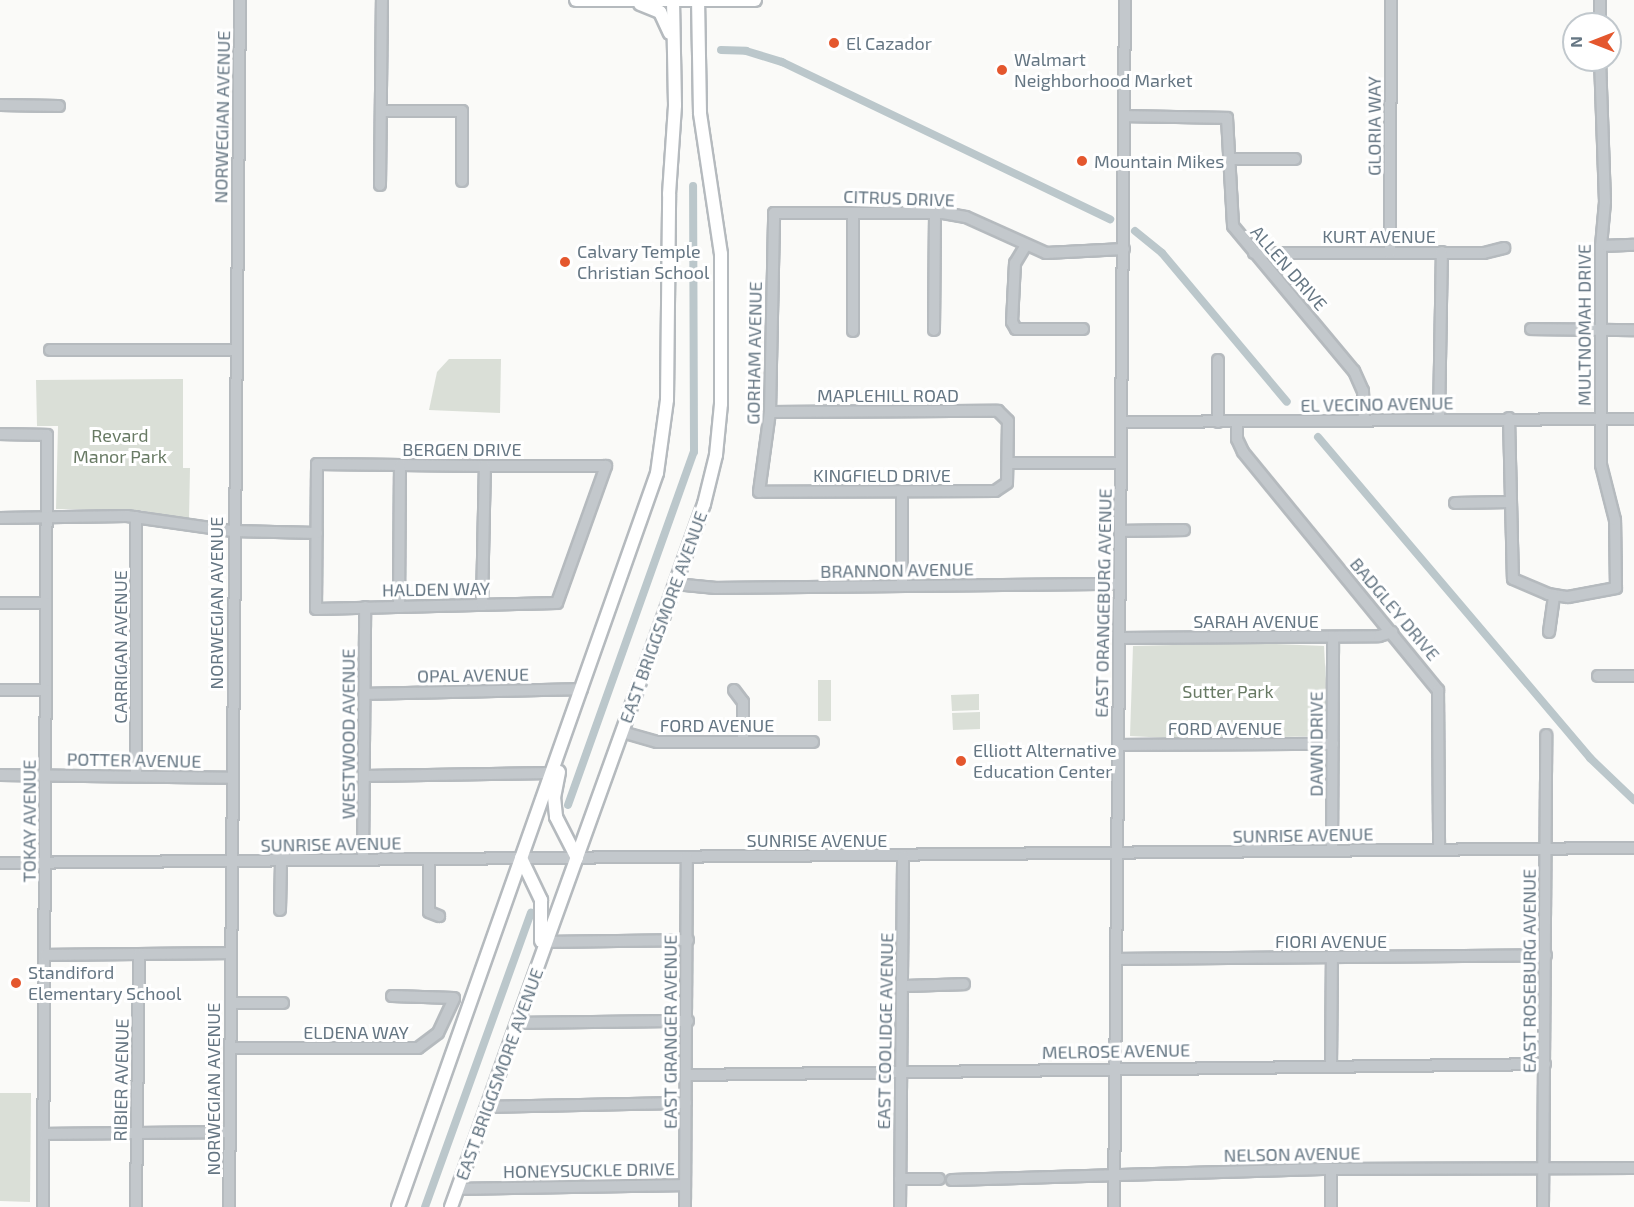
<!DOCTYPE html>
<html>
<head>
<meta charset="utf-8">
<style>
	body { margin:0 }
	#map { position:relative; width:1634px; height:1207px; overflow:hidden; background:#fafaf8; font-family:"Exo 2",sans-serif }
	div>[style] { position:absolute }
	.green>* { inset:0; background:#dadfd7 }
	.canal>* { height:8px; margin:-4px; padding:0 4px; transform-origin:4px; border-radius:4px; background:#bbc7cb }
	.roads { filter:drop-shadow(2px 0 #b5babe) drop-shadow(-2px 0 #b5babe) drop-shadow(0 2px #b5babe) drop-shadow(0 -2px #b5babe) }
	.minor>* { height:10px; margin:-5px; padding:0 5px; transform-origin:5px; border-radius:5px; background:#c3c8cc }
	.major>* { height:12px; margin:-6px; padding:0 6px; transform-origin:6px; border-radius:6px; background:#fff }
	.dots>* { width:16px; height:16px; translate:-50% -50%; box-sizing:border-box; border:3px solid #fff; border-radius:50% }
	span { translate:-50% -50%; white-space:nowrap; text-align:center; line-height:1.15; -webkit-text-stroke:6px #fff; paint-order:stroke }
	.poi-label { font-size:18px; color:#657683 }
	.left { translate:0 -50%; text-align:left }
	.street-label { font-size:18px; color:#657683 }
	.park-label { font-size:18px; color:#687a64 }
	.north { position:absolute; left:1562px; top:12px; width:60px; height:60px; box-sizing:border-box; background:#fff; border:2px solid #c1c8cd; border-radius:50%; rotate:270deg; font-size:16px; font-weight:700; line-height:24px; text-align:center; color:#657683 }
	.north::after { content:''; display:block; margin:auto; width:21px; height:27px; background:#e4572e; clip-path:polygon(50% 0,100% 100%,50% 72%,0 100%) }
</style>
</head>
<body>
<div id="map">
	<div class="green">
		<i style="clip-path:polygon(449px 359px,501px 359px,500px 413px,429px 410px,437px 372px)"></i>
		<i style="clip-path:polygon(183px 379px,183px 468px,190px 468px,189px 519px,138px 510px,56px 509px,58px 426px,37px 426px,36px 380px)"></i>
		<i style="clip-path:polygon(1252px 643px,1324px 646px,1327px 703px,1323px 736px,1187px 739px,1130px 736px,1133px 646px)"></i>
		<i style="clip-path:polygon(818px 680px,831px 680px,831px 721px,818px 721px)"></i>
		<i style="clip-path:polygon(979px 694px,979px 710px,952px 711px,951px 695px)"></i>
		<i style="clip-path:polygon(980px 712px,980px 729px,953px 730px,952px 713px)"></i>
		<i style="clip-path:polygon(0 1093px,31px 1093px,30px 1202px,0 1201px)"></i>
	</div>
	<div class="canal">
		<i style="left:721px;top:50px;width:25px;rotate:2deg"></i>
		<i style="left:746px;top:51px;width:38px;rotate:17deg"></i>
		<i style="left:782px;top:62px;width:364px;rotate:25.6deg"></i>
		<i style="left:1135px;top:231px;width:35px;rotate:39deg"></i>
		<i style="left:1162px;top:253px;width:194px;rotate:50deg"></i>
		<i style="left:1318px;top:437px;width:421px;rotate:49.7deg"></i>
		<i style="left:1590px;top:758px;width:61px;rotate:43.7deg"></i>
		<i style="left:568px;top:805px;width:375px;rotate:-70.4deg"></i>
		<i style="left:694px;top:452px;width:266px;rotate:-90.2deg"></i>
		<i style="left:425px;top:1207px;width:313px;rotate:-70.2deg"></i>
	</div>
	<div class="roads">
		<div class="minor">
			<i style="left:1600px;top:24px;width:24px;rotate:-90deg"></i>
			<i style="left:0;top:105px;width:59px;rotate:1deg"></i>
			<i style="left:381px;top:111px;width:81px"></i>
			<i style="left:462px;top:111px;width:70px;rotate:90deg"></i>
			<i style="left:1125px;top:116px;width:102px;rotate:1.1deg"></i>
			<i style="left:1227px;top:118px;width:108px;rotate:86.8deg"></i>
			<i style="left:1233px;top:226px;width:189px;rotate:50.2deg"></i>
			<i style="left:1354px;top:371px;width:22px;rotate:66deg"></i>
			<i style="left:1363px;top:391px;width:30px;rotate:88deg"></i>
			<i style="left:1230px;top:159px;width:65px"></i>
			<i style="left:380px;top:185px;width:185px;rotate:-89.4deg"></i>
			<i style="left:1026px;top:245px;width:21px;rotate:121deg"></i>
			<i style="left:1015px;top:263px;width:59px;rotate:92.9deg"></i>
			<i style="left:1012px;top:322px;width:8px;rotate:60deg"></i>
			<i style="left:1016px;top:329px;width:67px"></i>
			<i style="left:1601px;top:246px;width:33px;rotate:-2deg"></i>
			<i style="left:1254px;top:253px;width:230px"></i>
			<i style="left:1484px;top:253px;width:21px;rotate:-14deg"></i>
			<i style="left:1390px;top:253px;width:253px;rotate:-89.8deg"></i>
			<i style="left:1531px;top:329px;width:103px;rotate:0.6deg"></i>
			<i style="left:934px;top:330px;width:117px;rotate:-89.5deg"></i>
			<i style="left:853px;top:331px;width:118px;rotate:-90deg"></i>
			<i style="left:50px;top:350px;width:185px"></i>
			<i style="left:770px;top:412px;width:228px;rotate:-0.3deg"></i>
			<i style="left:998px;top:411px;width:14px;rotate:45deg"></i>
			<i style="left:1008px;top:421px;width:62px;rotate:90.9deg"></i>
			<i style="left:1007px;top:483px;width:14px;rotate:146deg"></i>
			<i style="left:995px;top:491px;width:236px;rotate:179.8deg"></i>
			<i style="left:759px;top:492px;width:81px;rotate:-82.2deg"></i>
			<i style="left:770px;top:412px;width:199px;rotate:-88.8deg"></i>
			<i style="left:774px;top:213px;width:169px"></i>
			<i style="left:943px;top:213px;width:23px;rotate:10deg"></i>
			<i style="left:966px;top:217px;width:88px;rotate:24.2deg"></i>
			<i style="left:1046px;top:253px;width:78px;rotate:-2.9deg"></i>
			<i style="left:1509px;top:418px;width:161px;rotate:88.6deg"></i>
			<i style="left:1513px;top:579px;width:38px;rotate:23deg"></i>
			<i style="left:1548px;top:594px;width:20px;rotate:9deg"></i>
			<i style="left:1568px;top:597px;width:49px;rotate:-10.6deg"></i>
			<i style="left:1616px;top:588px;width:68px;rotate:-90.8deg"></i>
			<i style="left:1615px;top:520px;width:57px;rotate:-104.3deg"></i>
			<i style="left:1601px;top:465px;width:219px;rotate:-90deg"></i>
			<i style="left:1601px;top:246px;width:44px;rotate:-84.8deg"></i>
			<i style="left:1605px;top:202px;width:142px;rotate:-92deg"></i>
			<i style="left:1439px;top:419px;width:167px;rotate:-89deg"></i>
			<i style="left:1121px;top:422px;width:513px;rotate:-0.34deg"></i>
			<i style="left:1218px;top:422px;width:62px;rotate:-90deg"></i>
			<i style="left:1237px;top:422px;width:17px;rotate:90deg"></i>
			<i style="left:1237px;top:439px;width:14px;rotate:65deg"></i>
			<i style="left:1243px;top:452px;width:308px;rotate:50.7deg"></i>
			<i style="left:1438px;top:690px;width:160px;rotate:89.6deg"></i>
			<i style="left:0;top:434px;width:47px;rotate:1.2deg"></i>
			<i style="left:47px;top:435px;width:772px;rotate:90.3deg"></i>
			<i style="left:1009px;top:463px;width:111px"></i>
			<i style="left:317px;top:464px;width:168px;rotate:0.7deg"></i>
			<i style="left:485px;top:466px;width:121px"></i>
			<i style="left:606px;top:466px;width:145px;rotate:109.7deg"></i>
			<i style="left:557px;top:603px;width:241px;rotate:178.6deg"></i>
			<i style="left:316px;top:609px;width:145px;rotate:-89.6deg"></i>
			<i style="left:902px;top:492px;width:94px;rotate:90deg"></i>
			<i style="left:1455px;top:503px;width:55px;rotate:-1deg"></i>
			<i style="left:0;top:518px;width:127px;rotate:-0.9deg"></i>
			<i style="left:127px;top:516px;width:107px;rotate:8.1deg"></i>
			<i style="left:233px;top:531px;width:84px;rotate:1.4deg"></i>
			<i style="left:1120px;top:531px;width:64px;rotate:-0.9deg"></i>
			<i style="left:675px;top:584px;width:41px;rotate:5.6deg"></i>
			<i style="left:716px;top:588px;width:403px;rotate:-0.6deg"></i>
			<i style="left:0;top:603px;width:46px"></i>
			<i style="left:482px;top:605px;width:139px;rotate:-88.8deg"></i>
			<i style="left:399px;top:607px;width:142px;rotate:-89.6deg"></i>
			<i style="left:1549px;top:632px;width:37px;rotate:-82deg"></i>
			<i style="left:1119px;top:638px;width:260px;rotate:-0.4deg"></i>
			<i style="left:1379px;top:636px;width:14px;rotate:-17deg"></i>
			<i style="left:1598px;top:676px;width:36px"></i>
			<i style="left:0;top:690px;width:46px"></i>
			<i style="left:734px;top:690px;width:15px;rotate:53deg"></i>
			<i style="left:743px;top:702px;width:39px;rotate:90deg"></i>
			<i style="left:365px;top:694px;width:217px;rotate:-1.3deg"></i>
			<i style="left:622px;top:732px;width:36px;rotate:16deg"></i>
			<i style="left:657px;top:742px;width:156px"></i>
			<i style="left:1118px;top:745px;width:215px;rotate:-0.3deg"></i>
			<i style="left:0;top:775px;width:231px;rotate:0.7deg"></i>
			<i style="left:136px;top:776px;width:259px;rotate:-90deg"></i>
			<i style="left:364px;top:776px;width:188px;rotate:-0.9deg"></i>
			<i style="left:1332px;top:851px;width:214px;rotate:-89.7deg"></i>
			<i style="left:363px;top:860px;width:253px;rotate:-89.5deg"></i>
			<i style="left:429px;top:860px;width:52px;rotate:90deg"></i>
			<i style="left:429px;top:912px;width:11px;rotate:22deg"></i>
			<i style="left:0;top:863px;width:1634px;rotate:-0.53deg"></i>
			<i style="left:280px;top:910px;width:48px;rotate:-88.8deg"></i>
			<i style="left:547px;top:942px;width:141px;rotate:-0.8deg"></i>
			<i style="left:45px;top:955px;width:186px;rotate:-0.6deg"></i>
			<i style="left:1116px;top:959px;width:430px;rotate:-0.5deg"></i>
			<i style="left:902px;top:986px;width:62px;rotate:-1.8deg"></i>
			<i style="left:231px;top:1003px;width:52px"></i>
			<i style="left:517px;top:1023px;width:171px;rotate:-0.7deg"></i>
			<i style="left:230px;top:1048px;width:188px"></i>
			<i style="left:418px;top:1048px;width:25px;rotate:-37deg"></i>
			<i style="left:438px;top:1033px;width:38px;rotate:-65deg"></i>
			<i style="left:454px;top:998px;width:62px;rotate:-178.2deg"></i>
			<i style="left:1331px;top:1066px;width:109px;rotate:-89.5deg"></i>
			<i style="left:687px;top:1075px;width:858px;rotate:-0.73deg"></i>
			<i style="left:487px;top:1107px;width:199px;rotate:-1.2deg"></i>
			<i style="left:44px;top:1134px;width:186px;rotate:-0.6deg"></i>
			<i style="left:900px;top:1179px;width:39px"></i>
			<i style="left:952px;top:1180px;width:379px;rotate:-1.7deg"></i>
			<i style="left:1331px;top:1169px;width:303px;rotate:-0.2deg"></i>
			<i style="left:458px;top:1189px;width:227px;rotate:-1deg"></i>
			<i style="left:136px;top:1207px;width:253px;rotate:-89.3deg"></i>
			<i style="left:229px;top:1207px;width:1207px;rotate:-89.48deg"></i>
			<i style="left:685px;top:1207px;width:350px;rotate:-89.7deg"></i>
			<i style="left:900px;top:1207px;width:351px;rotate:-89.5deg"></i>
			<i style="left:1114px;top:1207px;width:1207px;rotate:-89.48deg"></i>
			<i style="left:1331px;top:1207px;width:38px;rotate:-90deg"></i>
			<i style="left:1543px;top:1207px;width:472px;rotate:-89.6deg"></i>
		</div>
		<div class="major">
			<i style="left:576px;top:0;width:179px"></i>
			<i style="left:640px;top:4px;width:22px;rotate:22deg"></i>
			<i style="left:660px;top:12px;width:23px;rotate:65deg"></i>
			<i style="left:559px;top:772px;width:25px;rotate:101deg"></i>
			<i style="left:554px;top:797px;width:20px;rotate:84deg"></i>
			<i style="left:556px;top:817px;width:46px;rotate:62.9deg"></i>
			<i style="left:521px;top:858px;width:47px;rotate:64.5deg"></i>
			<i style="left:541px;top:900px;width:41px;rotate:90deg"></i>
			<i style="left:398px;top:1207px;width:778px;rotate:-70.56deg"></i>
			<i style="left:657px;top:473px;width:74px;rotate:-82.2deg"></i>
			<i style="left:667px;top:400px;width:206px;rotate:-89.4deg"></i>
			<i style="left:669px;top:194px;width:89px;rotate:-86.1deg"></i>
			<i style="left:675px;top:105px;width:105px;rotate:-91.1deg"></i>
			<i style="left:451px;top:1207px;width:747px;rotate:-70.21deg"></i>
			<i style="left:704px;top:504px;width:50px;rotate:-76.2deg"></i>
			<i style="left:716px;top:455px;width:51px;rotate:-84.4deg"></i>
			<i style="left:721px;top:404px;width:150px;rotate:-90deg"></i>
			<i style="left:721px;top:254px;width:143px;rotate:-98.5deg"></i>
			<i style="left:700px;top:113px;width:113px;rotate:-91deg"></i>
		</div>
	</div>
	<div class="dots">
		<i style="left:834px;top:43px;background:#e4572e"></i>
		<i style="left:1002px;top:70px;background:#e4572e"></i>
		<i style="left:1082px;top:161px;background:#e4572e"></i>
		<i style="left:565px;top:262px;background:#e4572e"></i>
		<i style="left:961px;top:761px;background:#e4572e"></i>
		<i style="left:16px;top:983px;background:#e4572e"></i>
	</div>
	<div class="poi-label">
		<span class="left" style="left:846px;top:43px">El Cazador</span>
		<span class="left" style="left:1014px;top:70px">Walmart<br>Neighborhood Market</span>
		<span class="left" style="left:1094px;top:161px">Mountain Mikes</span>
		<span class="left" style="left:577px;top:262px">Calvary Temple<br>Christian School</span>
		<span class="left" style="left:973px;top:761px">Elliott Alternative<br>Education Center</span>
		<span class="left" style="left:28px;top:983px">Standiford<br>Elementary School</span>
	</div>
	<div class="street-label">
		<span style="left:222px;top:117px;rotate:-89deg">NORWEGIAN AVENUE</span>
		<span style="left:1374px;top:126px;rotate:-90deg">GLORIA WAY</span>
		<span style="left:899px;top:198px;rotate:2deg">CITRUS DRIVE</span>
		<span style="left:1379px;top:236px">KURT AVENUE</span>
		<span style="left:1289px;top:268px;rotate:49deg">ALLEN DRIVE</span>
		<span style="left:1584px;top:325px;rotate:-90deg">MULTNOMAH DRIVE</span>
		<span style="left:754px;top:353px;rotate:-89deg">GORHAM AVENUE</span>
		<span style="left:888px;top:395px">MAPLEHILL ROAD</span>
		<span style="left:1377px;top:404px;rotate:-1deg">EL VECINO AVENUE</span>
		<span style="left:462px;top:449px">BERGEN DRIVE</span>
		<span style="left:882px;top:475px">KINGFIELD DRIVE</span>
		<span style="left:897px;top:570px;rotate:-1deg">BRANNON AVENUE</span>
		<span style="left:436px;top:589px;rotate:-1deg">HALDEN WAY</span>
		<span style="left:216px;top:603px;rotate:-90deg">NORWEGIAN AVENUE</span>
		<span style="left:1103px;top:603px;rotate:-89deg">EAST ORANGEBURG AVENUE</span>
		<span style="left:1395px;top:609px;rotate:50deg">BADGLEY DRIVE</span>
		<span style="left:663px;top:617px;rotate:-70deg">EAST BRIGGSMORE AVENUE</span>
		<span style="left:1256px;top:621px">SARAH AVENUE</span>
		<span style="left:120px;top:647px;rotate:-90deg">CARRIGAN AVENUE</span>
		<span style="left:473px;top:675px;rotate:-1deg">OPAL AVENUE</span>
		<span style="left:717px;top:725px">FORD AVENUE</span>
		<span style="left:1225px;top:728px">FORD AVENUE</span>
		<span style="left:348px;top:734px;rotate:-90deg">WESTWOOD AVENUE</span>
		<span style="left:1316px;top:744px;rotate:-90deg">DAWN DRIVE</span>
		<span style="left:134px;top:760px;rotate:1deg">POTTER AVENUE</span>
		<span style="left:29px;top:821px;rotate:-90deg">TOKAY AVENUE</span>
		<span style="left:1303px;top:835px;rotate:-1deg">SUNRISE AVENUE</span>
		<span style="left:817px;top:840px">SUNRISE AVENUE</span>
		<span style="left:331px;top:844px;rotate:-1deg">SUNRISE AVENUE</span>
		<span style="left:1331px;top:941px">FIORI AVENUE</span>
		<span style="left:1529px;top:971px;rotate:-90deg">EAST ROSEBURG AVENUE</span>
		<span style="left:885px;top:1031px;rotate:-89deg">EAST COOLIDGE AVENUE</span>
		<span style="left:356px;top:1032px">ELDENA WAY</span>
		<span style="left:670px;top:1032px;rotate:-90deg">EAST GRANGER AVENUE</span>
		<span style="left:1116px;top:1051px;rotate:-1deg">MELROSE AVENUE</span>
		<span style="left:499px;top:1074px;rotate:-70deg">EAST BRIGGSMORE AVENUE</span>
		<span style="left:121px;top:1080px;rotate:-89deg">RIBIER AVENUE</span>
		<span style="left:213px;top:1089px;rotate:-90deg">NORWEGIAN AVENUE</span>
		<span style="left:1292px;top:1154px;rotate:-1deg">NELSON AVENUE</span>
		<span style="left:589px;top:1170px;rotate:-1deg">HONEYSUCKLE DRIVE</span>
	</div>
	<div class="park-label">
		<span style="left:120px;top:446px">Revard<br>Manor Park</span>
		<span style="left:1228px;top:691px">Sutter Park</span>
	</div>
	<div class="north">N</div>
</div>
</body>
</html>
